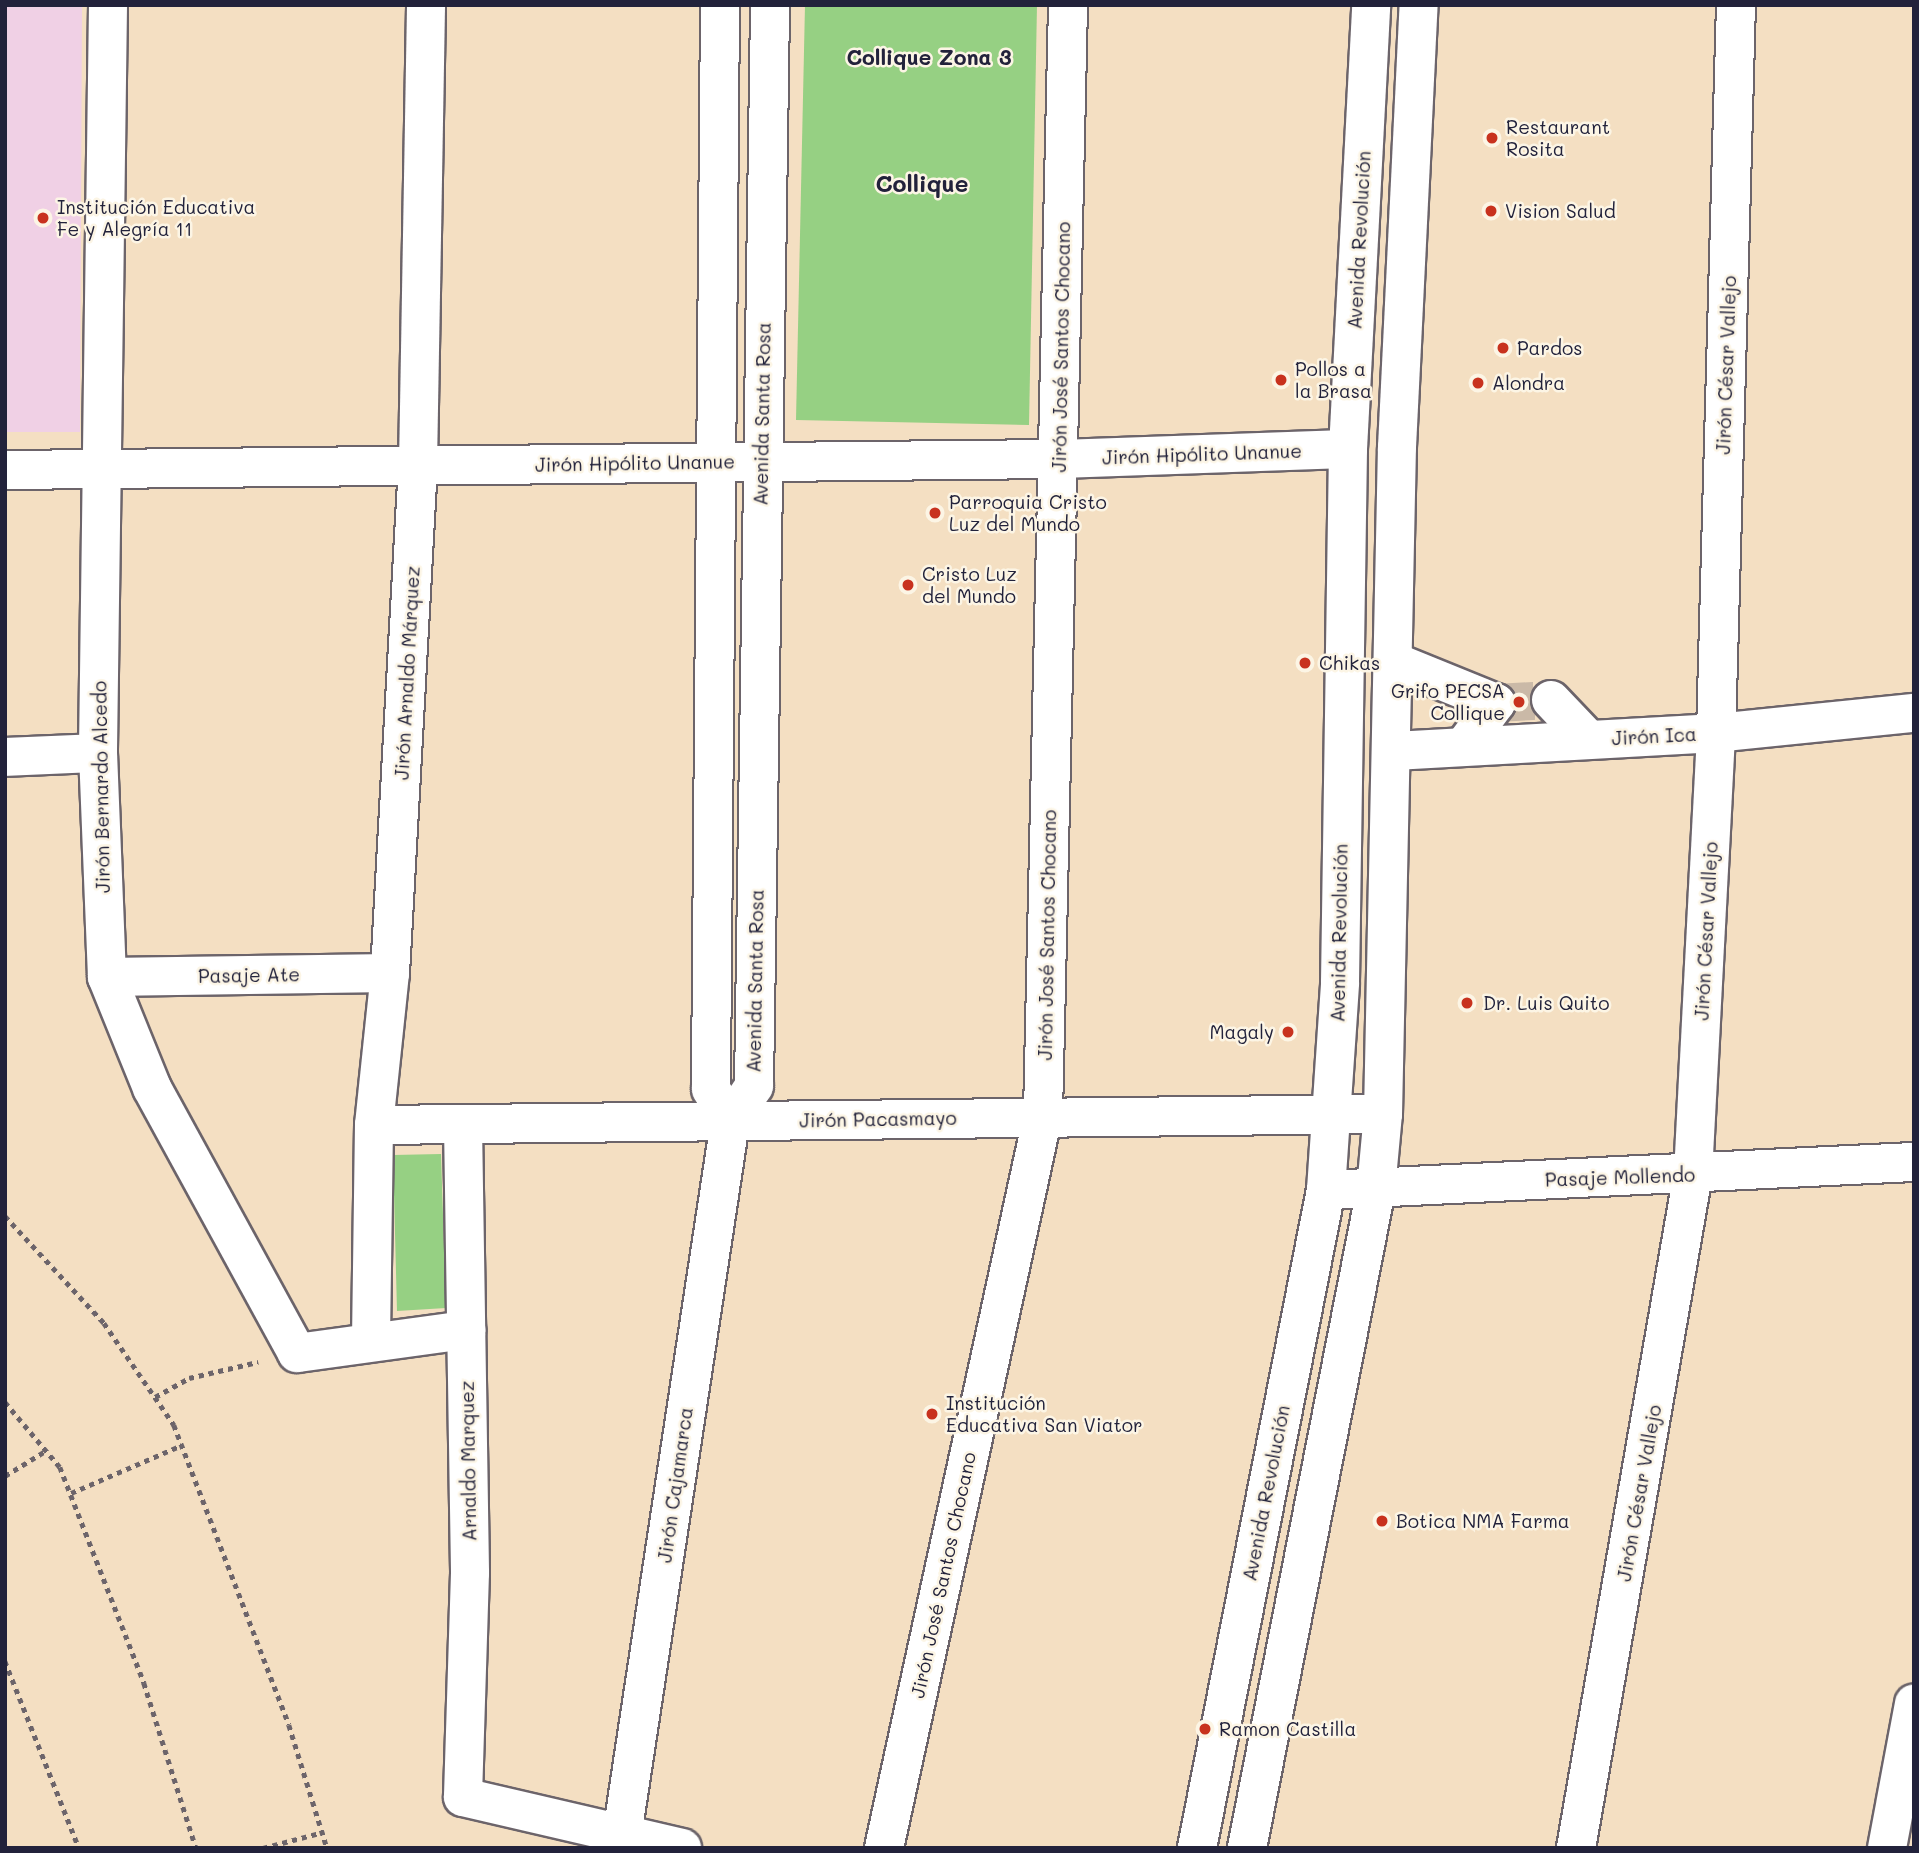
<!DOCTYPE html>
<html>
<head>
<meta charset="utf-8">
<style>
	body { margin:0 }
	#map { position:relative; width:1919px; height:1853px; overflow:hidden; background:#f4dfc2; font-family:Mali,sans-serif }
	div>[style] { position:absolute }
	.built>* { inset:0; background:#f0d0e5 }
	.green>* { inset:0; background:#96d083 }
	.minor-tunnel>* { height:38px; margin-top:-19px; transform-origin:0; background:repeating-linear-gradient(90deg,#cab9a7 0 38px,transparent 0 57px) }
	.path>* { height:4.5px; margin-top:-2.25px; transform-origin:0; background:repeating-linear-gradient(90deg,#6c646a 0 5px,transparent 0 10px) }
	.roads { filter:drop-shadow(2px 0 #6c646a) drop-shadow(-2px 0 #6c646a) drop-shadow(0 2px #6c646a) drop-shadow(0 -2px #6c646a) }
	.minor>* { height:38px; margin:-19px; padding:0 19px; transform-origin:19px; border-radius:19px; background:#fff }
	.major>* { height:38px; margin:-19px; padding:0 19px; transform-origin:19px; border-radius:19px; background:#fff }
	.dots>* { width:19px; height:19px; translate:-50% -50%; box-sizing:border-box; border:4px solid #fcf5e5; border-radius:50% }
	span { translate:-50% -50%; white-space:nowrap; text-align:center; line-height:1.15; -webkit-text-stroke:5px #fcf5e5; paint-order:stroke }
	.poi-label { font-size:19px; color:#22223b }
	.left { translate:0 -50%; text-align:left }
	.right { translate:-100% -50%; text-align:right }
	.street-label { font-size:19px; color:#22223b }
	.neighbourhood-label { font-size:21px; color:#22223b; font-weight:700 }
	.quarter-label { font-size:23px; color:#22223b; font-weight:700 }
	.frame { position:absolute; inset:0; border:7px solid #22223b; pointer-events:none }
</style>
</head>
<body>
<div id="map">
	<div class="built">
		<i style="clip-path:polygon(5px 5px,82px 5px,80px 432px,5px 432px)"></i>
	</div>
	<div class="green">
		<i style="clip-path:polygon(805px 5px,1037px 5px,1029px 425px,796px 420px)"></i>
		<i style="clip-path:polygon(441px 1154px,446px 1308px,397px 1311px,393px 1155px)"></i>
	</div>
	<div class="minor-tunnel">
		<i style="left:1496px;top:703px;width:55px;rotate:-3.1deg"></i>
	</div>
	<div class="path">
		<i style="left:5px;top:1216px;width:146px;rotate:47.2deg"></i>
		<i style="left:104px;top:1323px;width:124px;rotate:55.5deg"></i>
		<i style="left:174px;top:1425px;width:321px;rotate:69deg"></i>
		<i style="left:289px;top:1725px;width:129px;rotate:72.8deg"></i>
		<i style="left:155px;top:1397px;width:39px;rotate:-29deg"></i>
		<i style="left:189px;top:1378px;width:71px;rotate:-13.1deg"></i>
		<i style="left:5px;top:1402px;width:85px;rotate:49.8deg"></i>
		<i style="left:60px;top:1467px;width:232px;rotate:68.7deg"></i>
		<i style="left:144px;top:1683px;width:173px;rotate:72.5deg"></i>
		<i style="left:5px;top:1476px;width:49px;rotate:-31.8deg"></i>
		<i style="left:71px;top:1493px;width:121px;rotate:-23.4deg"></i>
		<i style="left:5px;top:1661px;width:201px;rotate:68.4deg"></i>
		<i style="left:263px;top:1848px;width:62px;rotate:-14.9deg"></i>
	</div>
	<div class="roads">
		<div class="minor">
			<i style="left:108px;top:5px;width:748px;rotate:90.77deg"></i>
			<i style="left:98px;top:753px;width:224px;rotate:87.7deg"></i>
			<i style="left:107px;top:977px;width:120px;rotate:67.9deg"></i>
			<i style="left:152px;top:1088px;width:302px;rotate:61.3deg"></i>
			<i style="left:297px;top:1353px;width:171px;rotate:-7.8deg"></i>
			<i style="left:720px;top:5px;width:1084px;rotate:90.48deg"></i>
			<i style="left:711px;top:1089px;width:38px;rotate:60deg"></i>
			<i style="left:5px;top:470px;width:1053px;rotate:-0.6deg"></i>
			<i style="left:1058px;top:459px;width:290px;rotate:-2deg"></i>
			<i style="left:1395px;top:662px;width:109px;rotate:22.1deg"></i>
			<i style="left:1496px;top:703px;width:54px;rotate:126.7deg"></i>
			<i style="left:1551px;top:700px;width:54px;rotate:46.5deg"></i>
			<i style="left:1394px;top:751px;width:323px;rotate:-3.2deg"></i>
			<i style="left:1716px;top:733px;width:199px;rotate:-5.8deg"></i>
			<i style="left:5px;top:757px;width:93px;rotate:-2.5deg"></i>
			<i style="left:107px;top:977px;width:283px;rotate:-0.8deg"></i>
			<i style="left:374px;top:1125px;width:1009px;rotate:-0.62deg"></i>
			<i style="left:463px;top:1125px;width:448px;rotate:89.1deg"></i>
			<i style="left:470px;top:1573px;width:224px;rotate:91.8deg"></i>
			<i style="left:463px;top:1797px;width:225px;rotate:13.1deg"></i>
			<i style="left:1326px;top:1190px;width:589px;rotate:-2.73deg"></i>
			<i style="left:371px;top:1340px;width:215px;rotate:-89.2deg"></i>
			<i style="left:374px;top:1125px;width:153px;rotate:-84deg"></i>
			<i style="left:390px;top:973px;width:509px;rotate:-86.85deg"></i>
			<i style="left:418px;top:465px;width:460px;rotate:-89deg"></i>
			<i style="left:620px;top:1848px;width:734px;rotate:-81.38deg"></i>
			<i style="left:730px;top:1122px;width:43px;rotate:-56.3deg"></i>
			<i style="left:754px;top:1086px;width:1081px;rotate:-89.15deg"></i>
			<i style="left:884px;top:1848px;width:750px;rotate:-77.76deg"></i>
			<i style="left:1043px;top:1115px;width:1110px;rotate:-88.71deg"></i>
			<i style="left:1576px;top:1848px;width:684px;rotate:-80.15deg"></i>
			<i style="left:1693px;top:1174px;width:442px;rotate:-87deg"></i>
			<i style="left:1716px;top:733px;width:728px;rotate:-88.43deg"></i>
			<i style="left:1887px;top:1848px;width:147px;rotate:-79.4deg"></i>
		</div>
		<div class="major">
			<i style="left:1197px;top:1848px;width:671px;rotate:-78.91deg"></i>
			<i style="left:1326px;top:1190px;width:208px;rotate:-86.1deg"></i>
			<i style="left:1340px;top:982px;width:533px;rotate:-89.14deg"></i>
			<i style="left:1348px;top:449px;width:445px;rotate:-87deg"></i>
			<i style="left:1247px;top:1848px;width:672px;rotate:-78.92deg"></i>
			<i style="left:1376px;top:1189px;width:75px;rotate:-84.7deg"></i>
			<i style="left:1383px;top:1114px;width:667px;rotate:-88.8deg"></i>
			<i style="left:1397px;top:447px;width:443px;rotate:-87.2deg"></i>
		</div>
	</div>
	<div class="dots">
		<i style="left:1492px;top:138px;background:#c8321e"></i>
		<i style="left:1491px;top:211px;background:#c8321e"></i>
		<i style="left:43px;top:218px;background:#c8321e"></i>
		<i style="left:1503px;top:348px;background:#c8321e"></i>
		<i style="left:1281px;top:380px;background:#c8321e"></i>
		<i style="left:1478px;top:383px;background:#c8321e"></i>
		<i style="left:935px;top:513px;background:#c8321e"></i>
		<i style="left:908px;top:585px;background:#c8321e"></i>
		<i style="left:1305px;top:663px;background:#c8321e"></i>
		<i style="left:1519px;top:702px;background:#c8321e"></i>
		<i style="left:1467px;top:1003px;background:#c8321e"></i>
		<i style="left:1288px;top:1032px;background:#c8321e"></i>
		<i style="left:932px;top:1414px;background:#c8321e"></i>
		<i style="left:1382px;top:1521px;background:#c8321e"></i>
		<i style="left:1205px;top:1729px;background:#c8321e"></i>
	</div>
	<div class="poi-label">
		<span class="left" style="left:1506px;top:138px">Restaurant<br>Rosita</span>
		<span class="left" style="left:57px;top:218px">Institución Educativa<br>Fe y Alegría 11</span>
		<span class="left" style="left:1505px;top:211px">Vision Salud</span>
		<span class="left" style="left:1517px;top:348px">Pardos</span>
		<span class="left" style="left:1295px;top:380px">Pollos a<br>la Brasa</span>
		<span class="left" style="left:1492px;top:383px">Alondra</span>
		<span class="left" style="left:949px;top:513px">Parroquia Cristo<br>Luz del Mundo</span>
		<span class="left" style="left:922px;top:585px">Cristo Luz<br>del Mundo</span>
		<span class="left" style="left:1319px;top:663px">Chikas</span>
		<span class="right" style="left:1505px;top:702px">Grifo PECSA<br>Collique</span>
		<span class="left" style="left:1483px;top:1003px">Dr. Luis Quito</span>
		<span class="right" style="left:1274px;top:1032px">Magaly</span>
		<span class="left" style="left:946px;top:1414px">Institución<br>Educativa San Viator</span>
		<span class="left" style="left:1396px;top:1521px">Botica NMA Farma</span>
		<span class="left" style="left:1219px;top:1729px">Ramon Castilla</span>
	</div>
	<div class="street-label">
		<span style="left:1359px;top:240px;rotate:-87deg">Avenida Revolución</span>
		<span style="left:1061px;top:347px;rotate:-89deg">Jirón José Santos Chocano</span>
		<span style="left:1726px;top:365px;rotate:-88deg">Jirón César Vallejo</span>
		<span style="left:762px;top:414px;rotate:-89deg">Avenida Santa Rosa</span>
		<span style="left:1202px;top:454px;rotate:-2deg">Jirón Hipólito Unanue</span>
		<span style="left:635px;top:463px;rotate:-1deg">Jirón Hipólito Unanue</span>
		<span style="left:407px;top:673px;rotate:-87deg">Jirón Arnaldo Márquez</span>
		<span style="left:1654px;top:736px;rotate:-3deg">Jirón Ica</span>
		<span style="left:101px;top:787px;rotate:-91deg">Jirón Bernardo Alcedo</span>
		<span style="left:1706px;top:931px;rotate:-87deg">Jirón César Vallejo</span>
		<span style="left:1339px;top:933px;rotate:-89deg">Avenida Revolución</span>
		<span style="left:1047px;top:935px;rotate:-89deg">Jirón José Santos Chocano</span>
		<span style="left:249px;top:975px;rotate:-1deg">Pasaje Ate</span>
		<span style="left:755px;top:981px;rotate:-89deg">Avenida Santa Rosa</span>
		<span style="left:878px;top:1119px;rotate:-1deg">Jirón Pacasmayo</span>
		<span style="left:1620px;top:1177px;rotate:-2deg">Pasaje Mollendo</span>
		<span style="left:468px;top:1461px;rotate:-91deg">Arnaldo Marquez</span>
		<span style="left:675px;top:1485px;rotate:-82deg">Jirón Cajamarca</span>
		<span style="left:1266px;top:1493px;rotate:-79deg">Avenida Revolución</span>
		<span style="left:1639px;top:1493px;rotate:-80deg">Jirón César Vallejo</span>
		<span style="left:943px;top:1575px;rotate:-78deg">Jirón José Santos Chocano</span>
	</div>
	<div class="neighbourhood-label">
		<span style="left:929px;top:57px">Collique Zona 3</span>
	</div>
	<div class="quarter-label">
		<span style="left:922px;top:183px">Collique</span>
	</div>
	<div class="frame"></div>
</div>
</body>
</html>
